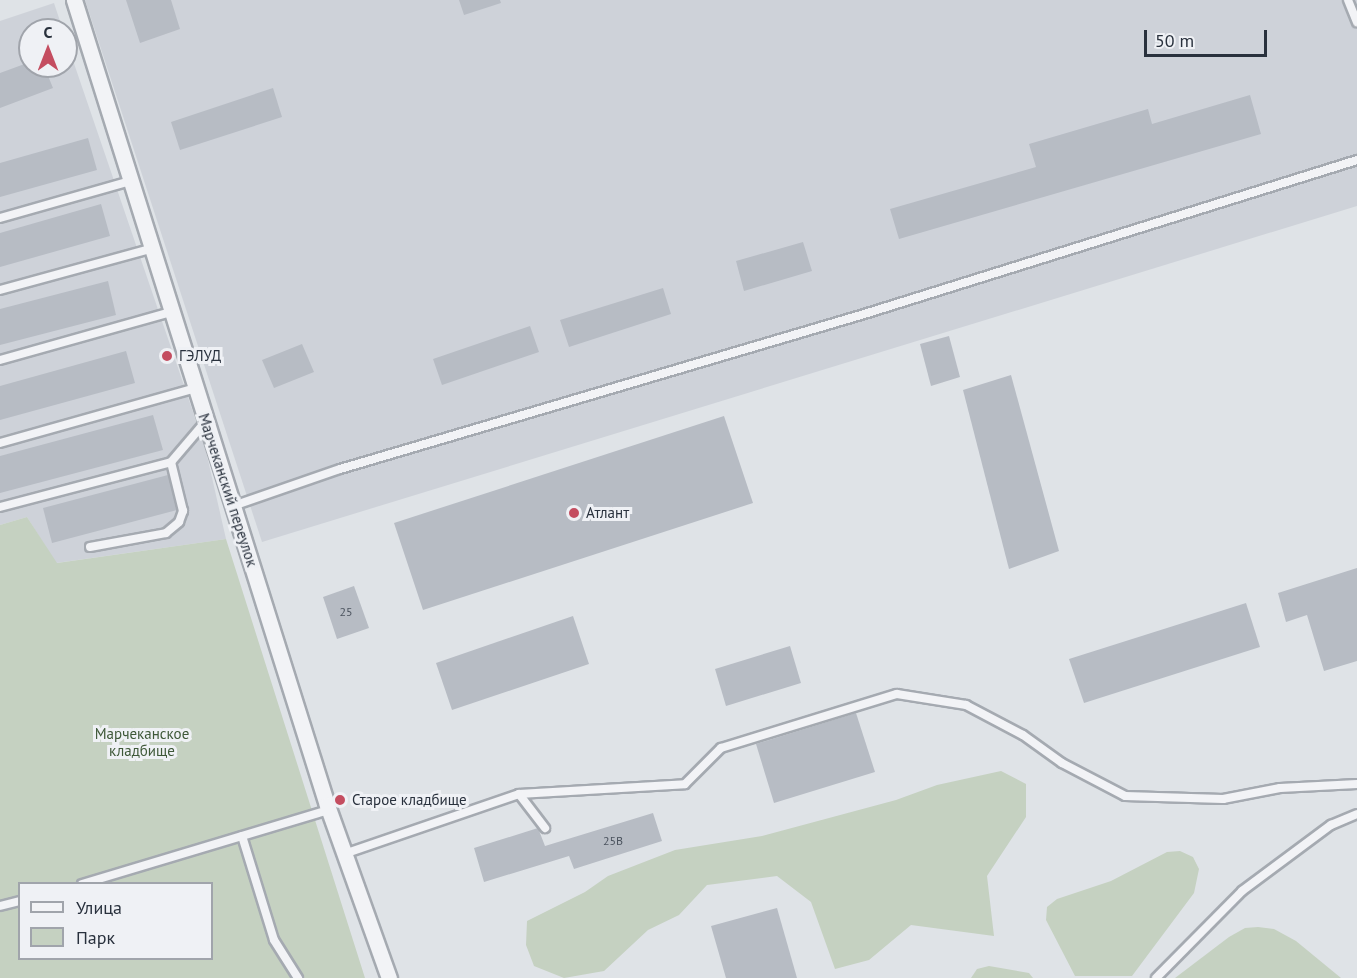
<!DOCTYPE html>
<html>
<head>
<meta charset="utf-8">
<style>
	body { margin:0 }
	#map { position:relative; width:1357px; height:978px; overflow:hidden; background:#dfe3e7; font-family:"PT Sans",sans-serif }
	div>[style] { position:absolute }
	.built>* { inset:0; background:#ced2d9 }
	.green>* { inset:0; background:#c5d1c1 }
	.building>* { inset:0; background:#b7bcc4 }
	.roads { filter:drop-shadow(2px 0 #a5aab1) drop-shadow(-2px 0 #a5aab1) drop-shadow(0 2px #a5aab1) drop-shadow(0 -2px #a5aab1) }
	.service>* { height:8px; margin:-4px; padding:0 4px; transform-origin:4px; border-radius:4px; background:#f2f3f6 }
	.minor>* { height:15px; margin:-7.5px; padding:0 7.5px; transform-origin:7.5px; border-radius:7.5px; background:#f2f3f6 }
	.dots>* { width:16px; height:16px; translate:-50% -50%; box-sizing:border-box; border:3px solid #eff1f5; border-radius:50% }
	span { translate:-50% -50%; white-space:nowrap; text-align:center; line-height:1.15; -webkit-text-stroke:6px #eff1f5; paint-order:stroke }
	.number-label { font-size:12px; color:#4c545f }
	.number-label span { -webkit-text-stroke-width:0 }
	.poi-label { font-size:15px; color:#29313d }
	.left { translate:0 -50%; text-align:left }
	.street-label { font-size:15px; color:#29313d }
	.park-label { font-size:15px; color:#3e5838 }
	.legend { position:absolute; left:18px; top:882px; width:195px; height:78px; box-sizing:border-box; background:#eff1f5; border:2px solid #a0a4ab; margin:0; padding:8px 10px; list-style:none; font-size:18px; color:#29313d }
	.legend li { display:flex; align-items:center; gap:12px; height:30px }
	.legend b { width:30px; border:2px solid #a0a4ab }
	.north { position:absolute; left:18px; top:18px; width:60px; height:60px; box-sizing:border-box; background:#eff1f5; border:2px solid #a0a4ab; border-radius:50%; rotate:0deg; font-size:16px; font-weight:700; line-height:24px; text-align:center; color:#29313d }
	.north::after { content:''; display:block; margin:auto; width:21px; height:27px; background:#c44d60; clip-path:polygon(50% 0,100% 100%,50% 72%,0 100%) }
	.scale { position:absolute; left:1144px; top:30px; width:123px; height:27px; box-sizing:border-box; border:3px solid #29313d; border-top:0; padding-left:8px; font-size:18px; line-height:21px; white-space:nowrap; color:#29313d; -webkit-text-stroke:4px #eff1f5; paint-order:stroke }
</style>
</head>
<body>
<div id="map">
	<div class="built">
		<i style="clip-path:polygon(85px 0,1357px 0,1357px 206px,262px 542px)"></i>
		<i style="clip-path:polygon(54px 3px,63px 30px,30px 30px,30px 66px,66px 66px,66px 40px,205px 447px,226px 539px,56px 563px,27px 517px,0 525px,0 21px)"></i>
	</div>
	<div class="green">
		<i style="clip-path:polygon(evenodd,27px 517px,57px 563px,226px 539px,365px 978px,0 978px,0 525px,27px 517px,20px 884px,212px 884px,212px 958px,20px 958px,20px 884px)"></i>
		<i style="clip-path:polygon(1001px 771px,1026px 784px,1026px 817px,987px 876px,994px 936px,911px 925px,869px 960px,835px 969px,811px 902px,777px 876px,707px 885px,679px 915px,648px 930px,604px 971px,564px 978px,534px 966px,526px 945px,527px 921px,585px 892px,608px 876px,675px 850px,762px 836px,896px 800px,937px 785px)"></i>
		<i style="clip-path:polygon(1180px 851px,1193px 857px,1199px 869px,1194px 893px,1132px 976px,1075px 976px,1046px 920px,1047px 907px,1057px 899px,1111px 881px,1167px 852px)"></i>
		<i style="clip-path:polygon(1258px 927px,1274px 929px,1296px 941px,1341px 978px,1175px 978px,1229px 937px,1245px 928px)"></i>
		<i style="clip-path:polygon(989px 966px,1029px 973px,1033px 978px,971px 978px,977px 969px)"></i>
	</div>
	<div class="building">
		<i style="clip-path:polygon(126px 0,171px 0,180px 29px,140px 43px)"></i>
		<i style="clip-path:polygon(459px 0,500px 0,501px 3px,464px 15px)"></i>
		<i style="clip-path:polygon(30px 62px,30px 66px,44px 66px,53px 88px,0 108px,0 73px)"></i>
		<i style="clip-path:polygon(273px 88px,282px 117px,180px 150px,171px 122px)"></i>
		<i style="clip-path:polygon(1250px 95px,1261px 134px,899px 239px,890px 209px,1036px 167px,1029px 144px,1148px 109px,1152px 124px)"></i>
		<i style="clip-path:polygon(88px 138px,97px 170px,0 197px,0 163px)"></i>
		<i style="clip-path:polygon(101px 204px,110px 236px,0 267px,0 233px)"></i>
		<i style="clip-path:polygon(803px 242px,812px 271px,744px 291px,736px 261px)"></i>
		<i style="clip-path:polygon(108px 281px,116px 315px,0 345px,0 309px)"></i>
		<i style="clip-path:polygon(663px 288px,671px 314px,569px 347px,560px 320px)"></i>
		<i style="clip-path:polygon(530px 326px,539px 352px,442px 385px,433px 359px)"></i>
		<i style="clip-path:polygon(949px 336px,960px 377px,931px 386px,920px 344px)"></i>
		<i style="clip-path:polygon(302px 344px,314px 372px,274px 388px,262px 360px)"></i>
		<i style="clip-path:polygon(126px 351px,135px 383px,0 420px,0 386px)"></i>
		<i style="clip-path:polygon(1011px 375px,1059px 551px,1009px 569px,963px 390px)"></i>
		<i style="clip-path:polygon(153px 415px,163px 450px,0 493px,0 456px)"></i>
		<i style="clip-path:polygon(724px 416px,753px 503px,423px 610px,394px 523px)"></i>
		<i style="clip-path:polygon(168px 475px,177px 510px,52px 543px,43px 508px)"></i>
		<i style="clip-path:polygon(1357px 568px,1357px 661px,1324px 671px,1307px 615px,1286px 622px,1278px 593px)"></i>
		<i style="clip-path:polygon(354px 586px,369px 628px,337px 639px,323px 597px)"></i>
		<i style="clip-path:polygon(1246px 603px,1260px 647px,1084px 703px,1069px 659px)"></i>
		<i style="clip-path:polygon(573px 616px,589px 664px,452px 710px,436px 663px)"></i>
		<i style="clip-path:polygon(790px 646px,801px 683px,726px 706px,715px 669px)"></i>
		<i style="clip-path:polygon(856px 713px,875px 772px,774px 803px,756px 744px)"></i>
		<i style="clip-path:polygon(653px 813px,662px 841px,574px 869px,569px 856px,484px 882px,474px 848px,538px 828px,545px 846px)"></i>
		<i style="clip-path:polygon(777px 908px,797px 978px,726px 978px,711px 926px)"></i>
	</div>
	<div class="roads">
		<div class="service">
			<i style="left:1348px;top:0;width:24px;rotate:68deg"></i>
			<i style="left:0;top:218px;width:136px;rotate:-15.8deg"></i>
			<i style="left:0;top:290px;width:156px;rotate:-15.3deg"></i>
			<i style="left:0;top:360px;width:178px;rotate:-15.7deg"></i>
			<i style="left:0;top:443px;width:204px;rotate:-15.7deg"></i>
			<i style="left:233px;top:506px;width:113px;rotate:-19.1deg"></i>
			<i style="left:340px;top:469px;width:543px;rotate:-16.47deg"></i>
			<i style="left:861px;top:315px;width:520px;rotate:-17.35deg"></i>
			<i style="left:0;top:507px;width:177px;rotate:-14.7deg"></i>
			<i style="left:171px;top:462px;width:54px;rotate:-49.5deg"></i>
			<i style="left:90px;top:547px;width:77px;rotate:-10.4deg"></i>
			<i style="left:166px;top:533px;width:17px;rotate:-40deg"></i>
			<i style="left:179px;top:522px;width:12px;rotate:-70deg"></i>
			<i style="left:183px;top:511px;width:50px;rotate:-103.8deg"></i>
			<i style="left:519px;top:794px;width:166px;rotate:-3.4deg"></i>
			<i style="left:685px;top:784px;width:51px;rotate:-45deg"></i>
			<i style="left:721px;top:748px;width:184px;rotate:-17.1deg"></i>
			<i style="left:897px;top:694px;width:70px;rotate:9.1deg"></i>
			<i style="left:966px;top:705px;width:64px;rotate:27.8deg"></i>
			<i style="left:1023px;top:735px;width:48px;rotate:35.7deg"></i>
			<i style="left:1062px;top:763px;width:71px;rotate:27.6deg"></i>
			<i style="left:1125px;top:796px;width:98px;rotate:1.8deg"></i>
			<i style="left:1223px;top:799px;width:58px;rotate:-10.9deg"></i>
			<i style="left:1280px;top:788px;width:77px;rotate:-3deg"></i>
			<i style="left:242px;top:836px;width:109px;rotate:72.9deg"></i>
			<i style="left:274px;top:940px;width:45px;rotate:57.7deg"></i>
			<i style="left:344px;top:854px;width:185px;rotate:-18.9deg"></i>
			<i style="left:519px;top:794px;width:43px;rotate:52.6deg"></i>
			<i style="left:82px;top:884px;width:258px;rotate:-16.7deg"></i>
			<i style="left:0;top:906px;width:21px;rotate:-14deg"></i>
			<i style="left:1156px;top:978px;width:122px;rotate:-45.3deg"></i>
			<i style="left:1242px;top:891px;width:111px;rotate:-36.6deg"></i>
			<i style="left:1331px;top:825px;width:28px;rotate:-23deg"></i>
		</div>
		<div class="minor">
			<i style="left:74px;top:0;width:844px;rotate:72.55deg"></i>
			<i style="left:327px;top:805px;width:184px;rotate:70.3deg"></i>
		</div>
	</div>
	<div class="dots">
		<i style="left:167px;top:356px;background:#c44d60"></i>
		<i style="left:574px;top:513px;background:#c44d60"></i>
		<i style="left:340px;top:800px;background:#c44d60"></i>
	</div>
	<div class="number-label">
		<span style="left:346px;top:612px">25</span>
		<span style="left:613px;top:841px">25В</span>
	</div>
	<div class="poi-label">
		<span class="left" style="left:179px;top:356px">ГЭЛУД</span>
		<span class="left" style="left:586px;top:513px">Атлант</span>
		<span class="left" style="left:352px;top:800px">Старое кладбище</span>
	</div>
	<div class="street-label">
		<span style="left:228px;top:490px;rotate:72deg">Марчеканский переулок</span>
	</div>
	<div class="park-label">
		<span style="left:142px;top:742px">Марчеканское<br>кладбище</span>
	</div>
	<ul class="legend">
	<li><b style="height:8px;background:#f2f3f6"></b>Улица</li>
	<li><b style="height:16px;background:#c5d1c1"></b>Парк</li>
	</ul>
	<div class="north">С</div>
	<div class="scale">50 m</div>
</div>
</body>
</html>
